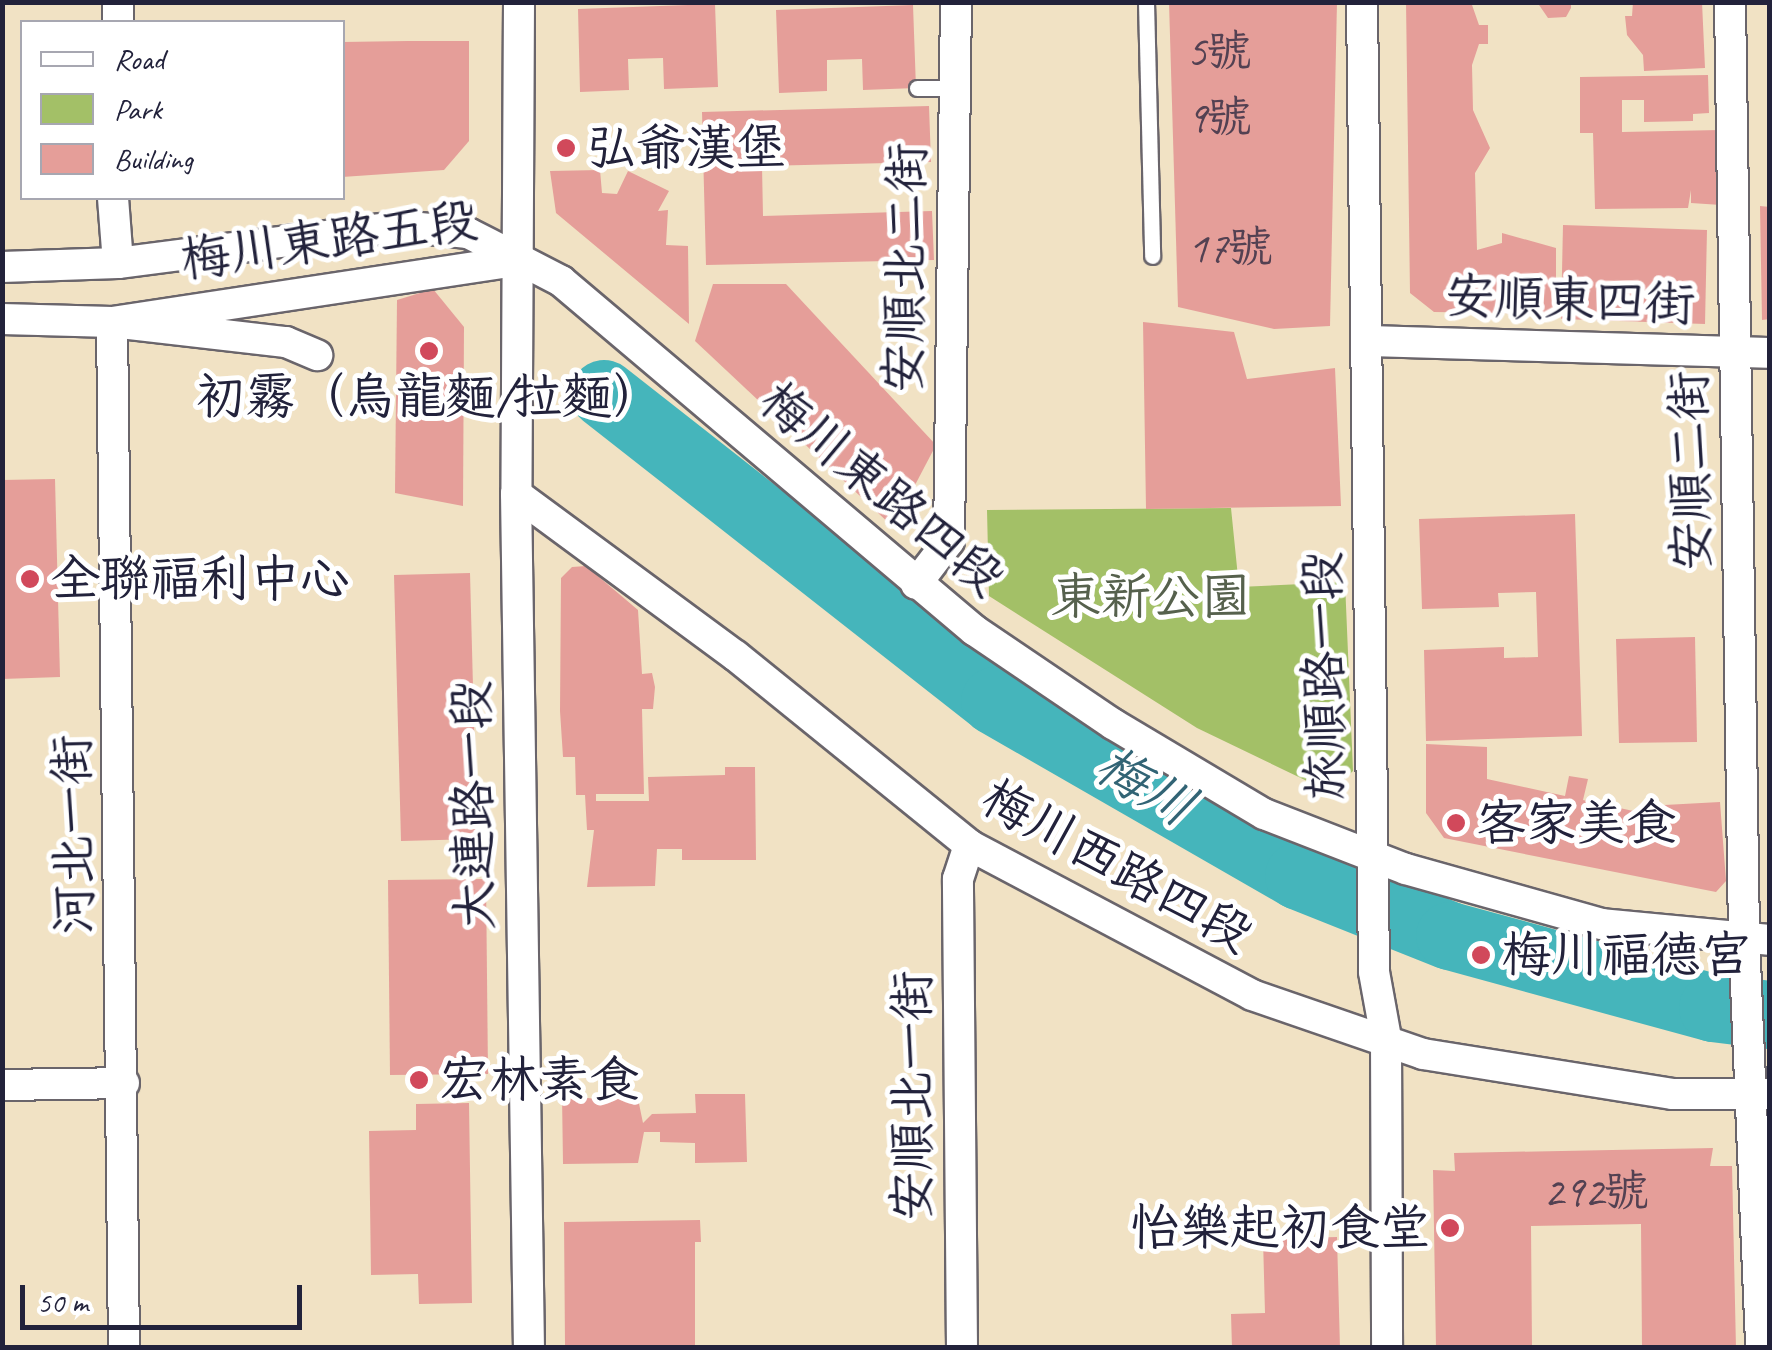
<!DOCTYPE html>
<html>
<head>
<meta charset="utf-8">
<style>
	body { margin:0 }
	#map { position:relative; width:1772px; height:1350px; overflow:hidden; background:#f1e2c4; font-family:Caveat,"LXGW WenKai TC",sans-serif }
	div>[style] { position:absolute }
	.green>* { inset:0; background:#a3c067 }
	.river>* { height:68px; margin:-34px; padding:0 34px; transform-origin:34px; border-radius:34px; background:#45b5bb }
	.building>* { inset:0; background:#e59e99 }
	.roads { filter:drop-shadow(2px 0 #6a656b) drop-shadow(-2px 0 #6a656b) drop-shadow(0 2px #6a656b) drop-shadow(0 -2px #6a656b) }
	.lane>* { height:15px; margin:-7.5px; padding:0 7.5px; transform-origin:7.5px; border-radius:7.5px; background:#fff }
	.street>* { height:30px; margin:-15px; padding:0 15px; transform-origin:15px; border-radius:15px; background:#fff }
	.dots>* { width:28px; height:28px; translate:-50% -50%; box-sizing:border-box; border:5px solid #fff; border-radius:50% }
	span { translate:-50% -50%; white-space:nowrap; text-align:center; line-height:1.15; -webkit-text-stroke:10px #fff; paint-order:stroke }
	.number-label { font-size:45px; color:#534152 }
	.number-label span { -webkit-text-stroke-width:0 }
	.poi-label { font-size:50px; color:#22223b }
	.left { translate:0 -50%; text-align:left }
	.right { translate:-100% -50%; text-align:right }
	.street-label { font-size:50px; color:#22223b }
	.park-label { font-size:50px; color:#56614d }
	.water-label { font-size:52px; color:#326475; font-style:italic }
	.frame { position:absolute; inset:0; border:5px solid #22223b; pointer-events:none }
	.legend { position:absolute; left:20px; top:20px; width:325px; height:180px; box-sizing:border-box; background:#fff; border:2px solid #a7a7b1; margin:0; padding:12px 18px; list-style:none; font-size:30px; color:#22223b }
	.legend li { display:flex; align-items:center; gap:20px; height:50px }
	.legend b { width:50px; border:2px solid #a7a7b1 }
	.scale { position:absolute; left:20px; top:1285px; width:282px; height:45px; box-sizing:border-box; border:5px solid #22223b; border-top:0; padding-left:12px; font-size:30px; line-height:35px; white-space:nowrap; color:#22223b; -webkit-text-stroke:8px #fff; paint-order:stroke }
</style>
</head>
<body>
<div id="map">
	<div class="green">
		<i style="clip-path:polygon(1231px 508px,1239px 587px,1345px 582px,1353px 771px,1330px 792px,1197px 728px,989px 596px,987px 510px)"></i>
	</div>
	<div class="river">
		<i style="left:604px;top:394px;width:497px;rotate:38.1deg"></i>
		<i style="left:995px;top:701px;width:351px;rotate:29.9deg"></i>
		<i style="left:1299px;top:876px;width:162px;rotate:21.7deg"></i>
		<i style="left:1450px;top:936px;width:273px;rotate:15.3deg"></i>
		<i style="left:1713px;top:1008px;width:57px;rotate:7deg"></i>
	</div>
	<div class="building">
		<i style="clip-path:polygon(1169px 2px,1337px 2px,1330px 326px,1274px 329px,1178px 307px)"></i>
		<i style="clip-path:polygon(1406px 2px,1471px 2px,1479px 25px,1488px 25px,1488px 44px,1479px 44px,1472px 65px,1473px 110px,1490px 148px,1475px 173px,1477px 250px,1502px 243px,1502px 233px,1556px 248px,1556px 314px,1434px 312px,1410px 293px)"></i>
		<i style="clip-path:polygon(1537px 2px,1571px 2px,1571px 8px,1566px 17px,1548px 18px)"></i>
		<i style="clip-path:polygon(1633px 2px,1702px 2px,1705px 68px,1644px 71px,1643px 55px,1627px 35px,1625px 16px,1632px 16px)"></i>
		<i style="clip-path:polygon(715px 4px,718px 87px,664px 89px,663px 58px,628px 59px,629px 90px,580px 92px,578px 9px)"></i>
		<i style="clip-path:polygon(913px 5px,916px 88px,863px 90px,862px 59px,827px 60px,827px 91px,779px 93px,776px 10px)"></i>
		<i style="clip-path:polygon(408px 41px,469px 41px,469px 141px,444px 170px,342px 177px,342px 42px)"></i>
		<i style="clip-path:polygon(1708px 75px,1709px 113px,1693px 114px,1693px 121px,1644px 122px,1644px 100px,1622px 100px,1622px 132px,1720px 130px,1721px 205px,1691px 203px,1691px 190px,1688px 208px,1595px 209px,1593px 133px,1580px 133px,1580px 77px)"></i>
		<i style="clip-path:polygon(929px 106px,931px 162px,762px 166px,763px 216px,932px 211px,934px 260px,706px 265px,702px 112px)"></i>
		<i style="clip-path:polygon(600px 170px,602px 193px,617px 194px,628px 171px,669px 191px,658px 211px,668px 210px,666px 245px,688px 246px,689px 324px,556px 213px,550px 171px)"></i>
		<i style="clip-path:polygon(1760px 206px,1770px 207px,1770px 319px,1762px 320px)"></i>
		<i style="clip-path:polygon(1563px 225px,1707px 230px,1705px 324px,1561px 319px)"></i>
		<i style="clip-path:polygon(713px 284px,786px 284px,936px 445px,893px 527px,695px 341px)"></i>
		<i style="clip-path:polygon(433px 289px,464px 327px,463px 506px,395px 493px,397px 300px)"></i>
		<i style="clip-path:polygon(1143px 322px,1234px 332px,1247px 379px,1335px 368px,1341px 506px,1146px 509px)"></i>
		<i style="clip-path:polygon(55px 479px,60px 677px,2px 679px,2px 480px)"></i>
		<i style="clip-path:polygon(1575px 514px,1582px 736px,1426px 741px,1424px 650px,1504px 647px,1504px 658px,1538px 657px,1536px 592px,1498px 593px,1499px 607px,1422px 609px,1419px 519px)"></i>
		<i style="clip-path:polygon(586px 566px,638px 610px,642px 674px,652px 673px,655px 687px,653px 709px,642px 709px,644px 794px,596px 794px,596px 801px,649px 801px,648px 777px,725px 775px,725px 767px,755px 767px,756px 860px,682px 860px,682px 849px,657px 849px,655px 886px,587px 887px,594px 830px,587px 830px,585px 795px,576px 795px,575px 757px,563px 757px,560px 711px,561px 578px,572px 567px)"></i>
		<i style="clip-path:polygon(470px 573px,477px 839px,401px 841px,394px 575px)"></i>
		<i style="clip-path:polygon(1695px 637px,1697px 742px,1619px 743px,1616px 639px)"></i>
		<i style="clip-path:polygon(1426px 744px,1487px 747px,1487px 779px,1565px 796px,1569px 776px,1588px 779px,1583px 800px,1647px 814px,1646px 806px,1720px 802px,1726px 881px,1716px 892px,1444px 838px,1426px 813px)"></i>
		<i style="clip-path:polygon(486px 879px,488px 1074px,390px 1075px,388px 880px)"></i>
		<i style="clip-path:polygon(637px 1094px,643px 1123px,652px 1114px,696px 1113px,695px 1094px,745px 1094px,747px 1162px,695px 1163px,695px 1143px,660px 1142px,660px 1132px,644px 1132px,638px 1163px,563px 1164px,562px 1095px,605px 1100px,605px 1095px)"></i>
		<i style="clip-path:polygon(469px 1103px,472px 1303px,419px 1304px,418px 1274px,371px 1275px,369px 1131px,416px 1130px,416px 1104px)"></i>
		<i style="clip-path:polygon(1713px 1148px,1710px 1166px,1732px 1166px,1736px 1348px,1642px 1348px,1641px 1224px,1531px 1226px,1532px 1348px,1436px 1348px,1433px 1170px,1455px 1171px,1454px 1153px)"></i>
		<i style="clip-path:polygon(700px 1220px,701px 1242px,695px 1242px,695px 1348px,565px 1345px,564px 1222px)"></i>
		<i style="clip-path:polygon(1337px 1237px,1340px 1348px,1232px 1348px,1231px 1314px,1265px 1313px,1263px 1239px)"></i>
	</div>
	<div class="roads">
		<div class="lane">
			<i style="left:1146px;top:2px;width:254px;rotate:88.6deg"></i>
			<i style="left:917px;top:88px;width:38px"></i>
		</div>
		<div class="street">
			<i style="left:519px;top:2px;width:492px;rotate:90.3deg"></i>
			<i style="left:516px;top:494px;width:854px;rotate:89.13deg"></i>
			<i style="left:1362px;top:2px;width:970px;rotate:89.29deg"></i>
			<i style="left:1374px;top:972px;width:67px;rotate:79.7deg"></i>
			<i style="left:1386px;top:1038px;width:310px;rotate:89.8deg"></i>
			<i style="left:1730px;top:2px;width:935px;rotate:89.14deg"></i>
			<i style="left:1744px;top:937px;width:411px;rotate:87.6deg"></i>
			<i style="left:118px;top:22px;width:20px;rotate:-90deg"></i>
			<i style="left:113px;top:198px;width:65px;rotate:85.6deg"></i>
			<i style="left:2px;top:267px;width:116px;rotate:-2deg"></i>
			<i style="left:118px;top:263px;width:285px;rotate:-7.4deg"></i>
			<i style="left:401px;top:226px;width:67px;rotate:6deg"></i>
			<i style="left:468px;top:233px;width:105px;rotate:27.3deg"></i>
			<i style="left:561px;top:281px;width:541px;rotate:40.2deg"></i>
			<i style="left:974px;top:630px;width:168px;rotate:34.1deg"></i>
			<i style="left:1113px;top:724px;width:176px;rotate:30.8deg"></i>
			<i style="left:1264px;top:814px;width:152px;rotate:21.2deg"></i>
			<i style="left:1406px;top:869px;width:204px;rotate:15.7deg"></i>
			<i style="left:1602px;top:924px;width:169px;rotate:5.4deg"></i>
			<i style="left:2px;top:319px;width:110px;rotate:1.6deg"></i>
			<i style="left:112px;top:322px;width:175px;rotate:6.6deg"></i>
			<i style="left:286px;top:342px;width:34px;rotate:23deg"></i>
			<i style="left:112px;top:322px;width:1026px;rotate:89.33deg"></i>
			<i style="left:112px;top:322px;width:410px;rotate:-8.6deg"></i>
			<i style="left:1368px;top:341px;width:402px;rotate:1.7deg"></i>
			<i style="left:516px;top:494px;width:273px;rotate:36.4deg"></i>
			<i style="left:736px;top:656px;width:300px;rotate:39deg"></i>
			<i style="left:969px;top:845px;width:320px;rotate:27.9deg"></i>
			<i style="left:1252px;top:995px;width:181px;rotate:19deg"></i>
			<i style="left:1423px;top:1054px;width:252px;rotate:9.1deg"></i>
			<i style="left:1672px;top:1094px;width:98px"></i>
			<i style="left:916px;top:584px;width:54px;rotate:-52.5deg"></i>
			<i style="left:949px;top:541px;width:539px;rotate:-89.26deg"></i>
			<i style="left:2px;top:1085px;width:122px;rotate:-0.9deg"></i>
			<i style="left:962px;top:1348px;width:469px;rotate:-90.5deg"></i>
			<i style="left:958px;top:879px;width:36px;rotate:-72deg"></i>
		</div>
	</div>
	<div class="dots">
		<i style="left:566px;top:148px;background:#d1495b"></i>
		<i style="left:429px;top:351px;background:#d1495b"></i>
		<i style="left:30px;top:579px;background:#d1495b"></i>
		<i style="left:1456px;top:823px;background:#d1495b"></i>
		<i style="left:1481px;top:955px;background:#d1495b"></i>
		<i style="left:419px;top:1080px;background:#d1495b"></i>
		<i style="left:1450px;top:1228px;background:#d1495b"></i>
	</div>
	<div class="number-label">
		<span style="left:1219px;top:52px">5號</span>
		<span style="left:1219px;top:118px">9號</span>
		<span style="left:1230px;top:248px">17號</span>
		<span style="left:1596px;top:1192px">292號</span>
	</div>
	<div class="poi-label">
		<span class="left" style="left:586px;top:148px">弘爺漢堡</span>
		<span style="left:429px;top:397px">初霧（烏龍麵/拉麵）</span>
		<span class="left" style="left:50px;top:579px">全聯福利中心</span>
		<span class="left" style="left:1476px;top:823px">客家美食</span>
		<span class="left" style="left:1501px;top:955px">梅川福德宮</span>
		<span class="left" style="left:439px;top:1080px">宏林素食</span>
		<span class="right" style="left:1430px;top:1228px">怡樂起初食堂</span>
	</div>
	<div class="street-label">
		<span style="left:329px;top:240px;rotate:-8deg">梅川東路五段</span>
		<span style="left:905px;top:268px;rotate:-89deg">安順北二街</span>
		<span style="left:1570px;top:300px;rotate:2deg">安順東四街</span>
		<span style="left:1690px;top:471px;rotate:-91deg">安順二街</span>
		<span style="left:882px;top:489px;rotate:40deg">梅川東路四段</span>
		<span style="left:1324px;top:676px;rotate:-91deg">旅順路一段</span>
		<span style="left:473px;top:805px;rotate:-91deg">大連路一段</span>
		<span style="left:73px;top:835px;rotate:-91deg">河北一街</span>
		<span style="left:1117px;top:866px;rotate:29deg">梅川西路四段</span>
		<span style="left:912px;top:1096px;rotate:-90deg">安順北一街</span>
	</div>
	<div class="park-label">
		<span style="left:1151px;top:597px">東新公園</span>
	</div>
	<div class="water-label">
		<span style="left:1145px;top:787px;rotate:30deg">梅川</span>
	</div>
	<div class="frame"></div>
	<ul class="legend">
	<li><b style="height:12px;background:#fff"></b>Road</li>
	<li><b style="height:28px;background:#a3c067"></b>Park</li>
	<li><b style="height:28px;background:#e59e99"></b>Building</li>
	</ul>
	<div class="scale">50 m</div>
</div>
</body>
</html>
